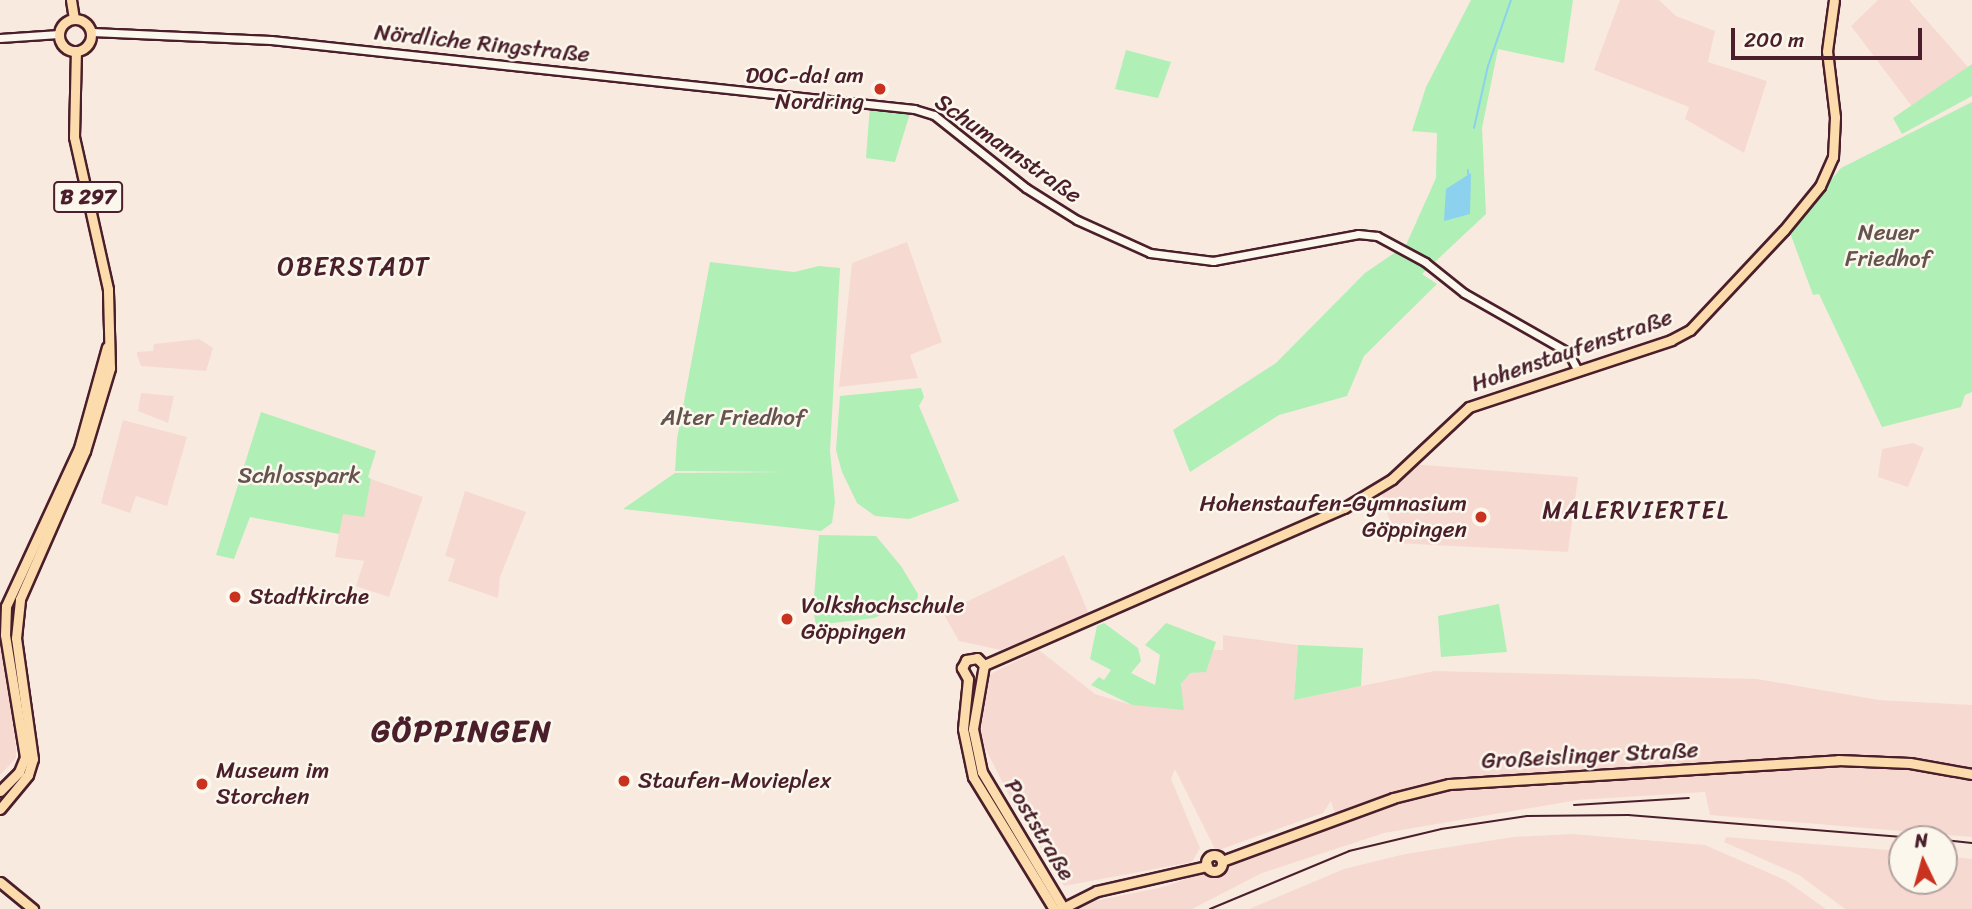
<!DOCTYPE html>
<html>
<head>
<meta charset="utf-8">
<style>
	body { margin:0 }
	#map { position:relative; width:1972px; height:909px; overflow:hidden; background:#f9eae0; font-family:Sriracha,sans-serif }
	div>[style] { position:absolute }
	.built>* { inset:0; background:#f6dad2 }
	.green>* { inset:0; background:#b0efb6 }
	.water>* { inset:0; background:#8cd1ee }
	.stream>* { height:2px; margin:-1px; padding:0 1px; transform-origin:1px; border-radius:1px; background:#8cd1ee }
	.roads { filter:drop-shadow(2px 0 #4a1f2b) drop-shadow(-2px 0 #4a1f2b) drop-shadow(0 2px #4a1f2b) drop-shadow(0 -2px #4a1f2b) }
	.minor>* { height:7px; margin:-3.5px; padding:0 3.5px; transform-origin:3.5px; border-radius:3.5px; background:#fbf7ec }
	.major>* { height:9px; margin:-4.5px; padding:0 4.5px; transform-origin:4.5px; border-radius:4.5px; background:#fcdcac }
	.major>.ring { margin:-4.5px; padding:0; box-sizing:content-box; background:none; border:9px solid #fcdcac; border-radius:50% }
	.rail>* { height:2px; margin:-1px; padding:0 1px; transform-origin:1px; border-radius:1px; background:#4a1f2b }
	.dots>* { width:19px; height:19px; translate:-50% -50%; box-sizing:border-box; border:4px solid #fbf7ec; border-radius:50% }
	span { translate:-50% -50%; white-space:nowrap; text-align:center; line-height:1.15; -webkit-text-stroke:5px #fbf7ec; paint-order:stroke }
	.shield-label span { padding:2px 5px; background:#fbf7ec; border:2px solid; border-radius:5px; -webkit-text-stroke-width:0 }
	.shield-label { font-size:21px; color:#4a1f2b; font-weight:700 }
	.street-label { font-size:23px; color:#4a1f2b }
	.poi-label { font-size:23px; color:#4a1f2b }
	.right { translate:-100% -50%; text-align:right }
	.left { translate:0 -50%; text-align:left }
	.park-label { font-size:23px; color:#64534e }
	.neighbourhood-label { font-size:24px; color:#4a1f2b; letter-spacing:2px }
	.quarter-label { font-size:26px; color:#4a1f2b; letter-spacing:2px }
	.district-label { font-size:30px; color:#4a1f2b; font-weight:700; letter-spacing:2px }
	.north { position:absolute; left:1888px; top:825px; width:70px; height:70px; box-sizing:border-box; background:#fbf7ec; border:2px solid #b4a19f; border-radius:50%; rotate:355deg; font-size:19px; font-weight:700; line-height:28px; text-align:center; color:#4a1f2b }
	.north::after { content:''; display:block; margin:auto; width:24px; height:32px; background:#c8321e; clip-path:polygon(50% 0,100% 100%,50% 72%,0 100%) }
	.scale { position:absolute; left:1731px; top:28px; width:191px; height:32px; box-sizing:border-box; border:4px solid #4a1f2b; border-top:0; padding-left:9px; font-size:21px; line-height:24px; white-space:nowrap; color:#4a1f2b; -webkit-text-stroke:5px #fbf7ec; paint-order:stroke }
</style>
</head>
<body>
<div id="map">
	<div class="built">
		<i style="clip-path:polygon(1620px 0,1659px 0,1676px 16px,1715px 31px,1708px 62px,1767px 81px,1744px 153px,1685px 119px,1689px 107px,1594px 70px)"></i>
		<i style="clip-path:polygon(1878px 0,1909px 0,1968px 67px,1913px 108px,1851px 26px)"></i>
		<i style="clip-path:polygon(907px 242px,942px 342px,910px 355px,918px 378px,839px 387px,852px 263px)"></i>
		<i style="clip-path:polygon(199px 339px,213px 348px,206px 371px,141px 366px,137px 355px,137px 352px,153px 351px,154px 344px)"></i>
		<i style="clip-path:polygon(141px 393px,174px 396px,168px 423px,138px 411px)"></i>
		<i style="clip-path:polygon(123px 420px,187px 437px,167px 506px,136px 496px,130px 513px,101px 503px)"></i>
		<i style="clip-path:polygon(1913px 443px,1924px 448px,1908px 487px,1878px 477px,1882px 449px)"></i>
		<i style="clip-path:polygon(1411px 464px,1578px 477px,1568px 552px,1396px 543px,1381px 491px)"></i>
		<i style="clip-path:polygon(371px 479px,423px 497px,389px 597px,356px 586px,364px 561px,335px 557px,342px 514px,364px 514px)"></i>
		<i style="clip-path:polygon(465px 491px,526px 512px,500px 577px,498px 598px,448px 581px,455px 559px,445px 556px)"></i>
		<i style="clip-path:polygon(1064px 555px,1091px 619px,1013px 651px,1010px 646px,1001px 650px,959px 641px,943px 613px)"></i>
		<i style="clip-path:polygon(1223px 635px,1298px 645px,1294px 700px,1434px 671px,1757px 679px,1879px 700px,1972px 705px,1972px 837px,1710px 815px,1705px 792px,1578px 800px,1384px 833px,1262px 873px,1192px 909px,1078px 909px,1085px 903px,1163px 887px,1339px 826px,1331px 801px,1323px 813px,1216px 851px,1175px 769px,1171px 779px,1200px 848px,1192px 862px,1064px 886px,1012px 801px,981px 740px,984px 681px,992px 673px,1039px 650px,1095px 694px,1132px 705px,1184px 705px,1179px 692px,1183px 680px,1190px 673px,1206px 671px,1213px 650px,1223px 650px)"></i>
		<i style="clip-path:polygon(0 637px,16px 746px,16px 758px,0 775px)"></i>
		<i style="clip-path:polygon(1572px 834px,1705px 845px,1785px 880px,1826px 909px,1249px 909px,1344px 869px,1405px 854px,1513px 837px)"></i>
		<i style="clip-path:polygon(1726px 837px,1902px 851px,1902px 881px,1944px 881px,1944px 856px,1972px 859px,1972px 909px,1845px 909px,1799px 875px,1724px 842px)"></i>
	</div>
	<div class="green">
		<i style="clip-path:polygon(1471px 0,1573px 0,1564px 63px,1498px 49px,1482px 128px,1486px 214px,1422px 274px,1437px 284px,1364px 356px,1347px 396px,1279px 415px,1190px 472px,1173px 430px,1276px 363px,1365px 273px,1406px 245px,1436px 178px,1437px 133px,1412px 131px,1426px 87px)"></i>
		<i style="clip-path:polygon(1126px 50px,1171px 62px,1158px 98px,1115px 89px)"></i>
		<i style="clip-path:polygon(1972px 64px,1972px 96px,1902px 134px,1893px 118px)"></i>
		<i style="clip-path:polygon(1972px 102px,1972px 392px,1965px 395px,1961px 407px,1882px 427px,1819px 294px,1813px 295px,1789px 230px,1841px 168px)"></i>
		<i style="clip-path:polygon(870px 105px,911px 110px,895px 162px,866px 158px)"></i>
		<i style="clip-path:polygon(710px 262px,794px 272px,819px 266px,840px 268px,830px 451px,835px 502px,832px 523px,821px 531px,623px 509px,675px 473px,782px 472px,675px 471px,677px 439px)"></i>
		<i style="clip-path:polygon(921px 388px,924px 397px,919px 406px,959px 501px,909px 519px,875px 516px,857px 503px,842px 472px,836px 450px,840px 396px)"></i>
		<i style="clip-path:polygon(261px 412px,376px 451px,368px 477px,371px 479px,364px 517px,343px 514px,339px 534px,250px 517px,234px 559px,216px 555px)"></i>
		<i style="clip-path:polygon(819px 535px,876px 536px,901px 566px,918px 594px,917px 600px,874px 618px,816px 625px,813px 610px)"></i>
		<i style="clip-path:polygon(1499px 604px,1507px 652px,1441px 657px,1438px 616px)"></i>
		<i style="clip-path:polygon(1104px 623px,1138px 648px,1141px 661px,1131px 673px,1155px 685px,1160px 655px,1145px 645px,1166px 623px,1216px 642px,1206px 672px,1190px 673px,1181px 684px,1184px 710px,1132px 705px,1091px 685px,1099px 677px,1104px 680px,1111px 670px,1090px 659px,1097px 626px)"></i>
		<i style="clip-path:polygon(1298px 645px,1363px 648px,1361px 686px,1294px 700px)"></i>
	</div>
	<div class="water">
		<i style="clip-path:polygon(1471px 173px,1470px 214px,1444px 221px,1446px 189px)"></i>
	</div>
	<div class="stream">
		<i style="left:1474px;top:128px;width:64px;rotate:-77.3deg"></i>
		<i style="left:1488px;top:66px;width:70px;rotate:-70.8deg"></i>
		<i style="left:1468px;top:174px;width:4px;rotate:-90deg"></i>
	</div>
	<div class="roads">
		<div class="minor">
			<i style="left:92px;top:32px;width:179px;rotate:2.6deg"></i>
			<i style="left:271px;top:40px;width:647px;rotate:6.12deg"></i>
			<i style="left:914px;top:109px;width:21px;rotate:17deg"></i>
			<i style="left:934px;top:115px;width:117px;rotate:38.4deg"></i>
			<i style="left:1026px;top:188px;width:60px;rotate:32.1deg"></i>
			<i style="left:1077px;top:220px;width:80px;rotate:24.3deg"></i>
			<i style="left:1150px;top:253px;width:64px;rotate:7.2deg"></i>
			<i style="left:1213px;top:261px;width:147px;rotate:-10.5deg"></i>
			<i style="left:1358px;top:234px;width:19px;rotate:6deg"></i>
			<i style="left:1377px;top:236px;width:55px;rotate:28.4deg"></i>
			<i style="left:1425px;top:262px;width:50px;rotate:38.5deg"></i>
			<i style="left:1464px;top:293px;width:120px;rotate:29.6deg"></i>
			<i style="left:1568px;top:352px;width:19px;rotate:62deg"></i>
			<i style="left:0;top:38px;width:59px;rotate:-3.9deg"></i>
		</div>
		<div class="major">
			<i style="left:71px;top:0;width:19px;rotate:81deg"></i>
			<i class="ring" style="left:59px;top:19px;width:23px;height:23px"></i>
			<i style="left:984px;top:665px;width:393px;rotate:-23.6deg"></i>
			<i style="left:1344px;top:508px;width:56px;rotate:-31.1deg"></i>
			<i style="left:1392px;top:479px;width:105px;rotate:-43.1deg"></i>
			<i style="left:1469px;top:407px;width:213px;rotate:-18.3deg"></i>
			<i style="left:1671px;top:340px;width:21px;rotate:-28deg"></i>
			<i style="left:1690px;top:330px;width:137px;rotate:-46.8deg"></i>
			<i style="left:1784px;top:230px;width:57px;rotate:-50.7deg"></i>
			<i style="left:1820px;top:186px;width:32px;rotate:-66deg"></i>
			<i style="left:1833px;top:157px;width:40px;rotate:-87.1deg"></i>
			<i style="left:1835px;top:117px;width:66px;rotate:-96.9deg"></i>
			<i style="left:1827px;top:51px;width:51px;rotate:-82.2deg"></i>
			<i style="left:984px;top:665px;width:65px;rotate:99.8deg"></i>
			<i style="left:973px;top:729px;width:44px;rotate:78.2deg"></i>
			<i style="left:982px;top:772px;width:160px;rotate:59.1deg"></i>
			<i style="left:968px;top:679px;width:50px;rotate:95.7deg"></i>
			<i style="left:963px;top:729px;width:49px;rotate:78.2deg"></i>
			<i style="left:973px;top:777px;width:155px;rotate:58.5deg"></i>
			<i style="left:968px;top:679px;width:13px;rotate:-119deg"></i>
			<i style="left:962px;top:668px;width:9px;rotate:-63deg"></i>
			<i style="left:966px;top:660px;width:11px;rotate:-10deg"></i>
			<i style="left:977px;top:658px;width:10px;rotate:45deg"></i>
			<i style="left:0;top:791px;width:27px;rotate:-45deg"></i>
			<i style="left:19px;top:772px;width:16px;rotate:-68deg"></i>
			<i style="left:25px;top:757px;width:124px;rotate:-99.3deg"></i>
			<i style="left:5px;top:635px;width:29px;rotate:-88deg"></i>
			<i style="left:6px;top:606px;width:174px;rotate:-65.2deg"></i>
			<i style="left:79px;top:448px;width:105px;rotate:-74.5deg"></i>
			<i style="left:0;top:809px;width:44px;rotate:-50.5deg"></i>
			<i style="left:28px;top:775px;width:17px;rotate:-73deg"></i>
			<i style="left:33px;top:759px;width:122px;rotate:-98deg"></i>
			<i style="left:16px;top:638px;width:39px;rotate:-84deg"></i>
			<i style="left:20px;top:599px;width:162px;rotate:-66.3deg"></i>
			<i style="left:85px;top:451px;width:87px;rotate:-73.2deg"></i>
			<i style="left:110px;top:368px;width:79px;rotate:-91.5deg"></i>
			<i style="left:108px;top:289px;width:156px;rotate:-102.6deg"></i>
			<i style="left:74px;top:137px;width:85px;rotate:-88.7deg"></i>
			<i class="ring" style="left:1206px;top:855px;width:7px;height:7px"></i>
			<i style="left:1222px;top:861px;width:182px;rotate:-20.2deg"></i>
			<i style="left:1393px;top:798px;width:58px;rotate:-14deg"></i>
			<i style="left:1449px;top:784px;width:390px;rotate:-3.5deg"></i>
			<i style="left:1838px;top:760px;width:72px;rotate:2.4deg"></i>
			<i style="left:1910px;top:763px;width:63px;rotate:10.1deg"></i>
			<i style="left:0;top:882px;width:43px;rotate:39.3deg"></i>
			<i style="left:1061px;top:909px;width:40px;rotate:-26.6deg"></i>
			<i style="left:1097px;top:891px;width:113px;rotate:-12.8deg"></i>
		</div>
	</div>
	<div class="rail">
		<i style="left:1574px;top:805px;width:115px;rotate:-3.5deg"></i>
		<i style="left:1944px;top:840px;width:28px;rotate:6deg"></i>
		<i style="left:1210px;top:909px;width:151px;rotate:-22.6deg"></i>
		<i style="left:1349px;top:851px;width:95px;rotate:-13.4deg"></i>
		<i style="left:1441px;top:829px;width:87px;rotate:-8.6deg"></i>
		<i style="left:1527px;top:816px;width:102px;rotate:-0.6deg"></i>
		<i style="left:1629px;top:815px;width:298px;rotate:4.6deg"></i>
	</div>
	<div class="dots">
		<i style="left:880px;top:89px;background:#c8321e"></i>
		<i style="left:1481px;top:517px;background:#c8321e"></i>
		<i style="left:235px;top:597px;background:#c8321e"></i>
		<i style="left:787px;top:619px;background:#c8321e"></i>
		<i style="left:624px;top:781px;background:#c8321e"></i>
		<i style="left:202px;top:784px;background:#c8321e"></i>
	</div>
	<div class="shield-label">
		<span style="left:88px;top:197px">B 297</span>
	</div>
	<div class="street-label">
		<span style="left:482px;top:44px;rotate:6deg">Nördliche Ringstraße</span>
		<span style="left:1008px;top:149px;rotate:35deg">Schumannstraße</span>
		<span style="left:1572px;top:351px;rotate:-19deg">Hohenstaufenstraße</span>
		<span style="left:1590px;top:756px;rotate:-3deg">Großeislinger Straße</span>
		<span style="left:1039px;top:830px;rotate:59deg">Poststraße</span>
	</div>
	<div class="poi-label">
		<span class="right" style="left:864px;top:89px">DOC-da! am<br>Nordring</span>
		<span class="right" style="left:1467px;top:517px">Hohenstaufen-Gymnasium<br>Göppingen</span>
		<span class="left" style="left:249px;top:597px">Stadtkirche</span>
		<span class="left" style="left:801px;top:619px">Volkshochschule<br>Göppingen</span>
		<span class="left" style="left:216px;top:784px">Museum im<br>Storchen</span>
		<span class="left" style="left:638px;top:781px">Staufen-Movieplex</span>
	</div>
	<div class="park-label">
		<span style="left:1888px;top:246px">Neuer<br>Friedhof</span>
		<span style="left:733px;top:418px">Alter Friedhof</span>
		<span style="left:299px;top:476px">Schlosspark</span>
	</div>
	<div class="neighbourhood-label">
		<span style="left:1636px;top:511px">MALERVIERTEL</span>
	</div>
	<div class="quarter-label">
		<span style="left:354px;top:267px">OBERSTADT</span>
	</div>
	<div class="district-label">
		<span style="left:462px;top:731px">GÖPPINGEN</span>
	</div>
	<div class="north">N</div>
	<div class="scale">200 m</div>
</div>
</body>
</html>
